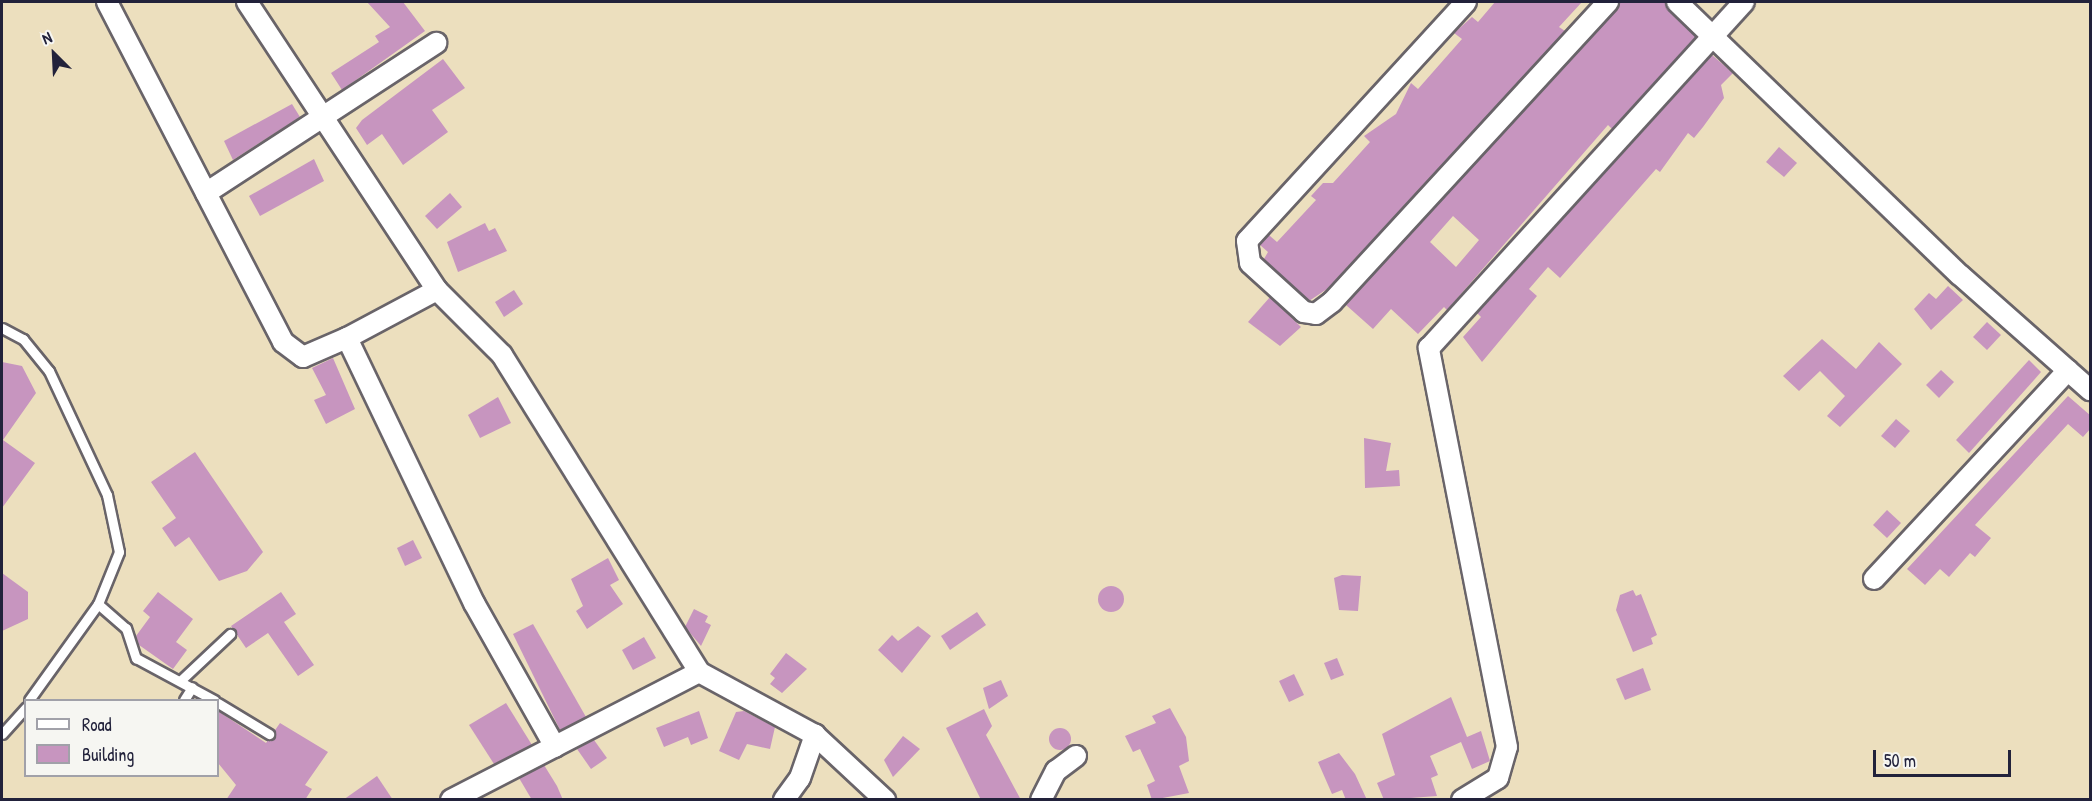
<!DOCTYPE html>
<html>
<head>
<meta charset="utf-8">
<style>
	body { margin:0 }
	#map { position:relative; width:2092px; height:801px; overflow:hidden; background:#ecdfbe; font-family:"Patrick Hand",sans-serif }
	div>[style] { position:absolute }
	.building>* { inset:0; background:#c795bf }
	.round { border-radius:50% }
	.roads { filter:drop-shadow(2px 0 #696469) drop-shadow(-2px 0 #696469) drop-shadow(0 2px #696469) drop-shadow(0 -2px #696469) }
	.lane>* { height:9px; margin:-4.5px; padding:0 4.5px; transform-origin:4.5px; border-radius:4.5px; background:#fff }
	.street>* { height:20px; margin:-10px; padding:0 10px; transform-origin:10px; border-radius:10px; background:#fff }
	span { translate:-50% -50%; white-space:nowrap; text-align:center; line-height:1.15; -webkit-text-stroke:5px #f6f6f2; paint-order:stroke }
	.frame { position:absolute; inset:0; border:3px solid #22223b; pointer-events:none }
	.legend { position:absolute; left:24px; top:699px; width:195px; height:78px; box-sizing:border-box; background:#f6f6f2; border:2px solid #a1a1a9; margin:0; padding:8px 10px; list-style:none; font-size:18px; color:#22223b }
	.legend li { display:flex; align-items:center; gap:12px; height:30px }
	.legend b { width:30px; border:2px solid #a1a1a9 }
	.north { position:absolute; left:24px; top:24px; width:60px; height:60px; -webkit-text-stroke:4px #f6f6f2; paint-order:stroke; rotate:336deg; font-size:16px; font-weight:700; line-height:24px; text-align:center; color:#22223b }
	.north::after { content:''; display:block; margin:auto; width:21px; height:27px; background:#22223b; clip-path:polygon(50% 0,100% 100%,50% 72%,0 100%) }
	.scale { position:absolute; left:1873px; top:750px; width:138px; height:27px; box-sizing:border-box; border:3px solid #22223b; border-top:0; padding-left:8px; font-size:18px; line-height:21px; white-space:nowrap; color:#22223b; -webkit-text-stroke:4px #f6f6f2; paint-order:stroke }
</style>
</head>
<body>
<div id="map">
	<div class="building">
		<i style="clip-path:polygon(367px 2px,403px 2px,425px 31px,342px 90px,331px 73px,379px 42px,375px 36px,390px 27px)"></i>
		<i style="clip-path:polygon(1495px 2px,1582px 2px,1559px 27px,1565px 31px,1327px 289px,1309px 301px,1264px 259px,1268px 252px,1260px 245px,1269px 235px,1277px 242px,1316px 200px,1311px 196px,1323px 183px,1333px 183px,1370px 142px,1364px 136px,1396px 114px,1411px 83px,1418px 89px,1462px 39px,1454px 33px,1472px 17px,1478px 22px)"></i>
		<i style="clip-path:polygon(evenodd,1620px 2px,1665px 2px,1696px 37px,1612px 129px,1608px 125px,1447px 310px,1444px 307px,1418px 334px,1391px 309px,1373px 329px,1346px 305px,1620px 2px,1453px 216px,1479px 240px,1456px 267px,1430px 242px,1453px 216px)"></i>
		<i style="clip-path:polygon(1712px 55px,1733px 73px,1721px 85px,1724px 98px,1703px 127px,1694px 138px,1688px 133px,1660px 172px,1656px 169px,1560px 278px,1548px 267px,1529px 289px,1537px 296px,1482px 362px,1463px 337px,1481px 317px,1477px 313px)"></i>
		<i style="clip-path:polygon(443px 59px,465px 88px,432px 110px,448px 132px,403px 165px,382px 134px,367px 145px,356px 128px,362px 120px)"></i>
		<i style="clip-path:polygon(292px 104px,300px 117px,233px 160px,224px 141px)"></i>
		<i style="clip-path:polygon(1779px 147px,1797px 163px,1784px 177px,1766px 162px)"></i>
		<i style="clip-path:polygon(314px 159px,324px 181px,260px 216px,249px 196px)"></i>
		<i style="clip-path:polygon(450px 193px,462px 207px,437px 229px,425px 216px)"></i>
		<i style="clip-path:polygon(485px 223px,489px 231px,495px 228px,507px 251px,458px 272px,447px 242px)"></i>
		<i style="clip-path:polygon(1948px 286px,1963px 300px,1931px 330px,1914px 309px,1929px 293px,1936px 299px)"></i>
		<i style="clip-path:polygon(514px 290px,523px 304px,504px 317px,495px 302px)"></i>
		<i style="clip-path:polygon(1270px 297px,1301px 327px,1280px 346px,1248px 322px)"></i>
		<i style="clip-path:polygon(1987px 322px,2001px 335px,1987px 350px,1973px 337px)"></i>
		<i style="clip-path:polygon(1822px 339px,1856px 369px,1879px 342px,1902px 364px,1840px 427px,1827px 416px,1845px 396px,1820px 371px,1799px 391px,1783px 376px)"></i>
		<i style="clip-path:polygon(333px 358px,355px 409px,326px 424px,314px 400px,326px 395px,312px 368px)"></i>
		<i style="clip-path:polygon(2029px 360px,2041px 372px,1969px 453px,1956px 440px)"></i>
		<i style="clip-path:polygon(2px 362px,22px 366px,36px 393px,3px 440px,35px 463px,2px 508px)"></i>
		<i style="clip-path:polygon(1941px 370px,1954px 382px,1939px 398px,1926px 385px)"></i>
		<i style="clip-path:polygon(2068px 396px,2091px 416px,2091px 428px,2083px 437px,2068px 424px,1975px 525px,1991px 538px,1975px 557px,1970px 553px,1949px 577px,1940px 569px,1925px 585px,1907px 569px)"></i>
		<i style="clip-path:polygon(498px 397px,511px 423px,480px 438px,468px 415px)"></i>
		<i style="clip-path:polygon(1896px 419px,1910px 431px,1895px 448px,1881px 436px)"></i>
		<i style="clip-path:polygon(1364px 438px,1391px 443px,1386px 471px,1399px 470px,1400px 486px,1365px 488px)"></i>
		<i style="clip-path:polygon(195px 452px,263px 552px,247px 571px,219px 581px,189px 537px,175px 547px,162px 528px,176px 518px,151px 482px)"></i>
		<i style="clip-path:polygon(1887px 510px,1901px 523px,1887px 538px,1873px 525px)"></i>
		<i style="clip-path:polygon(413px 540px,422px 558px,405px 566px,397px 548px)"></i>
		<i style="clip-path:polygon(608px 558px,619px 580px,610px 585px,623px 604px,587px 629px,576px 611px,583px 606px,571px 579px)"></i>
		<i style="clip-path:polygon(2px 573px,28px 592px,28px 619px,2px 631px)"></i>
		<i style="clip-path:polygon(1342px 575px,1361px 576px,1358px 611px,1339px 610px,1334px 578px)"></i>
		<i class="round" style="left:1098px;top:586px;width:26px;height:26px"></i>
		<i style="clip-path:polygon(1633px 590px,1636px 596px,1641px 594px,1657px 635px,1651px 638px,1653px 644px,1633px 652px,1616px 610px,1620px 595px)"></i>
		<i style="clip-path:polygon(158px 592px,193px 619px,176px 642px,187px 650px,173px 669px,139px 645px,136px 636px,150px 617px,143px 611px)"></i>
		<i style="clip-path:polygon(281px 592px,296px 614px,284px 622px,314px 665px,298px 676px,268px 633px,246px 648px,231px 626px)"></i>
		<i style="clip-path:polygon(694px 609px,708px 616px,705px 622px,711px 625px,701px 646px,685px 627px)"></i>
		<i style="clip-path:polygon(977px 612px,986px 625px,950px 650px,941px 636px)"></i>
		<i style="clip-path:polygon(533px 624px,586px 717px,560px 730px,513px 634px)"></i>
		<i style="clip-path:polygon(918px 626px,931px 636px,902px 673px,878px 650px,892px 635px,898px 641px)"></i>
		<i style="clip-path:polygon(644px 637px,656px 658px,633px 670px,622px 650px)"></i>
		<i style="clip-path:polygon(786px 653px,807px 669px,782px 693px,770px 684px,775px 678px,770px 674px)"></i>
		<i style="clip-path:polygon(1337px 658px,1344px 675px,1331px 680px,1324px 663px)"></i>
		<i style="clip-path:polygon(1643px 668px,1651px 690px,1625px 700px,1616px 679px)"></i>
		<i style="clip-path:polygon(1294px 674px,1304px 695px,1289px 702px,1279px 681px)"></i>
		<i style="clip-path:polygon(1001px 680px,1008px 696px,989px 709px,983px 688px)"></i>
		<i style="clip-path:polygon(1451px 697px,1467px 737px,1481px 731px,1490px 761px,1472px 769px,1461px 742px,1430px 756px,1438px 775px,1431px 778px,1437px 796px,1384px 800px,1377px 783px,1395px 775px,1382px 734px)"></i>
		<i style="clip-path:polygon(506px 703px,532px 745px,494px 764px,469px 725px)"></i>
		<i style="clip-path:polygon(1170px 708px,1186px 737px,1189px 761px,1179px 766px,1189px 793px,1152px 800px,1147px 785px,1155px 781px,1140px 749px,1133px 752px,1125px 736px,1156px 723px,1152px 716px)"></i>
		<i style="clip-path:polygon(984px 709px,992px 726px,986px 735px,1021px 800px,981px 800px,946px 728px)"></i>
		<i style="clip-path:polygon(218px 711px,266px 743px,280px 723px,328px 752px,305px 785px,312px 789px,305px 800px,226px 800px,236px 785px,218px 763px)"></i>
		<i style="clip-path:polygon(699px 711px,708px 738px,691px 745px,688px 737px,664px 747px,656px 728px)"></i>
		<i style="clip-path:polygon(744px 711px,775px 727px,770px 749px,747px 744px,739px 760px,719px 751px,736px 712px)"></i>
		<i class="round" style="left:1049px;top:728px;width:22px;height:22px"></i>
		<i style="clip-path:polygon(903px 736px,920px 749px,893px 777px,884px 760px)"></i>
		<i style="clip-path:polygon(594px 740px,607px 758px,591px 769px,577px 749px)"></i>
		<i style="clip-path:polygon(1339px 753px,1355px 774px,1367px 800px,1346px 800px,1342px 790px,1332px 794px,1318px 762px)"></i>
		<i style="clip-path:polygon(544px 765px,557px 786px,563px 800px,532px 800px,519px 778px)"></i>
		<i style="clip-path:polygon(377px 776px,393px 800px,343px 800px)"></i>
	</div>
	<div class="roads">
		<div class="lane">
			<i style="left:2px;top:328px;width:24px;rotate:28deg"></i>
			<i style="left:23px;top:339px;width:41px;rotate:50.9deg"></i>
			<i style="left:49px;top:371px;width:137px;rotate:64.9deg"></i>
			<i style="left:107px;top:495px;width:58px;rotate:78.1deg"></i>
			<i style="left:119px;top:552px;width:56px;rotate:112deg"></i>
			<i style="left:98px;top:604px;width:118px;rotate:125.7deg"></i>
			<i style="left:98px;top:604px;width:37px;rotate:41deg"></i>
			<i style="left:126px;top:628px;width:32px;rotate:72deg"></i>
			<i style="left:136px;top:658px;width:89px;rotate:28.3deg"></i>
			<i style="left:180px;top:681px;width:69px;rotate:-43.2deg"></i>
			<i style="left:184px;top:700px;width:15px;rotate:-58deg"></i>
			<i style="left:218px;top:703px;width:60px;rotate:31.3deg"></i>
			<i style="left:2px;top:734px;width:36px;rotate:-48deg"></i>
		</div>
		<div class="street">
			<i style="left:107px;top:2px;width:383px;rotate:62.6deg"></i>
			<i style="left:283px;top:342px;width:25px;rotate:37deg"></i>
			<i style="left:303px;top:357px;width:48px;rotate:-23.4deg"></i>
			<i style="left:247px;top:2px;width:345px;rotate:56.6deg"></i>
			<i style="left:437px;top:290px;width:92px;rotate:45deg"></i>
			<i style="left:502px;top:355px;width:373px;rotate:58.1deg"></i>
			<i style="left:699px;top:672px;width:132px;rotate:28.5deg"></i>
			<i style="left:815px;top:735px;width:96px;rotate:42.9deg"></i>
			<i style="left:1466px;top:2px;width:324px;rotate:132.5deg"></i>
			<i style="left:1247px;top:241px;width:22px;rotate:82deg"></i>
			<i style="left:1250px;top:263px;width:73px;rotate:42.2deg"></i>
			<i style="left:1304px;top:312px;width:12px;rotate:9deg"></i>
			<i style="left:1316px;top:314px;width:20px;rotate:-37deg"></i>
			<i style="left:1332px;top:302px;width:408px;rotate:-47.4deg"></i>
			<i style="left:1677px;top:2px;width:393px;rotate:44deg"></i>
			<i style="left:1960px;top:275px;width:174px;rotate:41.5deg"></i>
			<i style="left:206px;top:193px;width:275px;rotate:-33.1deg"></i>
			<i style="left:437px;top:290px;width:102px;rotate:151.9deg"></i>
			<i style="left:347px;top:338px;width:294px;rotate:64.4deg"></i>
			<i style="left:474px;top:603px;width:165px;rotate:60.6deg"></i>
			<i style="left:1874px;top:579px;width:285px;rotate:-47.1deg"></i>
			<i style="left:451px;top:800px;width:279px;rotate:-27.3deg"></i>
			<i style="left:784px;top:800px;width:27px;rotate:-54deg"></i>
			<i style="left:800px;top:778px;width:46px;rotate:-70.8deg"></i>
			<i style="left:1041px;top:800px;width:33px;rotate:-63deg"></i>
			<i style="left:1056px;top:771px;width:25px;rotate:-37deg"></i>
			<i style="left:1462px;top:800px;width:42px;rotate:-31.4deg"></i>
			<i style="left:1498px;top:778px;width:32px;rotate:-74deg"></i>
			<i style="left:1507px;top:747px;width:407px;rotate:-101.1deg"></i>
			<i style="left:1429px;top:348px;width:468px;rotate:-47.7deg"></i>
		</div>
	</div>
	<div class="frame"></div>
	<ul class="legend">
	<li><b style="height:8px;background:#fff"></b>Road</li>
	<li><b style="height:16px;background:#c795bf"></b>Building</li>
	</ul>
	<div class="north">N</div>
	<div class="scale">50 m</div>
</div>
</body>
</html>
